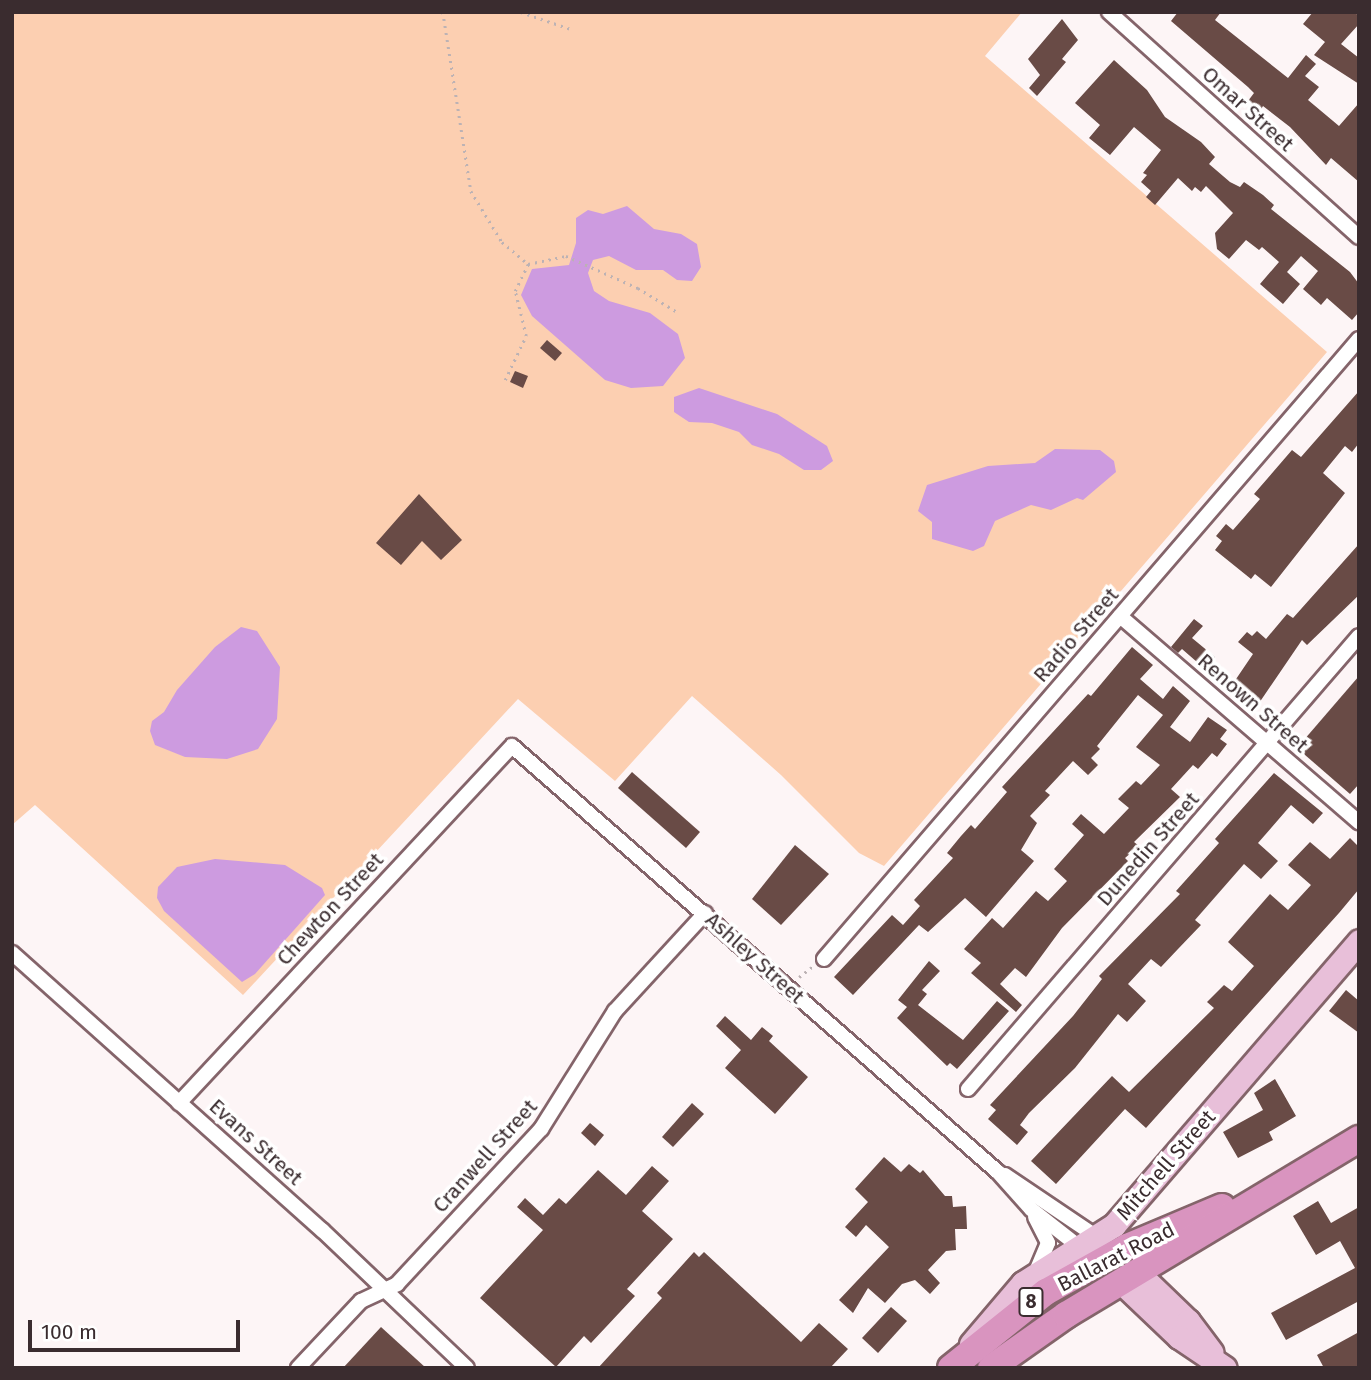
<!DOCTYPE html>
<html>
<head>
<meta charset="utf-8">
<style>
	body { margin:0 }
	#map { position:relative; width:1371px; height:1380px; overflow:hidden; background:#fdf5f6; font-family:"Fira Sans",sans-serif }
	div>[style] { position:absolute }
	.green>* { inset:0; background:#fccfb1 }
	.water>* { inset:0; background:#cd9be0 }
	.building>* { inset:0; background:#694b46 }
	.path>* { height:2.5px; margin-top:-1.25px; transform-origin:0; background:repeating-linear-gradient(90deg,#bcb2b4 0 2px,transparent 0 7px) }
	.roads { filter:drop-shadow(2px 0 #84646a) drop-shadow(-2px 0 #84646a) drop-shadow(0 2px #84646a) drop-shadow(0 -2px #84646a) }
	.street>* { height:14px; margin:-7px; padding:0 7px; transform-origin:7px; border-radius:7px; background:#fff }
	.primary>* { height:23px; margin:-11.5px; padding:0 11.5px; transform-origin:11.5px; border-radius:11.5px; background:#e8bfd9 }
	.highway>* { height:26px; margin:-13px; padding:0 13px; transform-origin:13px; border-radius:13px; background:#d994bf }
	span { translate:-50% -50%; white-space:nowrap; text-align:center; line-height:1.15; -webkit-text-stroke:7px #fff; paint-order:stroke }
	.shield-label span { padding:2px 5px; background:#fff; border:2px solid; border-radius:5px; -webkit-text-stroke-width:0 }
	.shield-label { font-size:19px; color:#3a2c2f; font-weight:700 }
	.street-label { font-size:21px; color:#3a2c2f }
	.frame { position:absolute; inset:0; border:14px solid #3a2c2f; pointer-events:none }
	.scale { position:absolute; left:28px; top:1320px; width:212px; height:32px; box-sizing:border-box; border:4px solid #3a2c2f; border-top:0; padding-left:9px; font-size:21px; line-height:24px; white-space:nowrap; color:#3a2c2f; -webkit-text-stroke:5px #fff; paint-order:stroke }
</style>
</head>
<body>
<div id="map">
	<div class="green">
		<i style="clip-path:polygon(12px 12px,1022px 12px,985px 56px,1327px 352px,884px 866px,859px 853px,781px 775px,692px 696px,615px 781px,518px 699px,243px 995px,35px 805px,12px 825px)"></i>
	</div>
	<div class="water">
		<i style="clip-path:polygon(627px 206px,654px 229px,681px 234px,697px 244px,701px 267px,692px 281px,677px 280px,663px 270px,636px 270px,609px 256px,593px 260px,588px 273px,594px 291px,609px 301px,650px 313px,678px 334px,685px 358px,663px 386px,631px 388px,605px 380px,532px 316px,521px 295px,532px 269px,569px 265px,576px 243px,576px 218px,588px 210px,603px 214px)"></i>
		<i style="clip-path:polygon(699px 388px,777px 414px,827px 446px,833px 461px,821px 470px,804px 470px,779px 454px,752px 445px,739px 432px,712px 423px,689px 422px,674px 412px,674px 397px)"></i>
		<i style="clip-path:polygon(1055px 449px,1100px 450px,1114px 461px,1116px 472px,1083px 500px,1077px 498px,1051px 510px,1031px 505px,995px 521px,984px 546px,973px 551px,932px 539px,932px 522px,918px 511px,927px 485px,988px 466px,1035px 463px)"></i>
		<i style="clip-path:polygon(241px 627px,257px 631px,280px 667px,277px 719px,258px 749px,227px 759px,185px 757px,155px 745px,150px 731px,152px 721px,164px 712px,177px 690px,215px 647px)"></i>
		<i style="clip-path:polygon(215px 859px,285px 865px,322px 888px,325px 895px,255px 974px,242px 982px,164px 911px,157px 898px,158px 887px,177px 867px)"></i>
	</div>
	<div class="building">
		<i style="clip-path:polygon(1178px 12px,1221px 12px,1215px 20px,1288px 78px,1306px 55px,1316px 64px,1305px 76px,1319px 87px,1308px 100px,1339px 126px,1359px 103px,1359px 182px,1331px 158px,1326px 165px,1290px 127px,1263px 106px,1260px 111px,1248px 101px,1254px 93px,1248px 87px,1171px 21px)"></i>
		<i style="clip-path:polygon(1313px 12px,1354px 12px,1359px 16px,1359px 24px,1341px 44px,1359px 58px,1359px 84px,1314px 55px,1325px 42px,1303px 24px)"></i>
		<i style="clip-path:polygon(1062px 19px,1078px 40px,1062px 59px,1066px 62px,1037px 96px,1029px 88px,1040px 75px,1028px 59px)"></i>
		<i style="clip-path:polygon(1114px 60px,1147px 90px,1165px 117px,1201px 142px,1215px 157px,1209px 164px,1230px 182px,1240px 187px,1244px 182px,1263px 195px,1274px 205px,1271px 209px,1350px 272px,1359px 284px,1359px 312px,1352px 320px,1327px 298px,1321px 305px,1303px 289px,1318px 271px,1301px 256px,1287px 272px,1300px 284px,1283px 304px,1260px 284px,1279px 262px,1262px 247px,1259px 250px,1246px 240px,1229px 259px,1217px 249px,1215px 233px,1233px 213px,1206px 186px,1201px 192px,1195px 187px,1192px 191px,1178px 178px,1155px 205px,1146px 197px,1151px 191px,1141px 182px,1147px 175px,1143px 173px,1161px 150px,1134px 127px,1110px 155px,1089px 138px,1100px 125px,1075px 103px)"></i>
		<i style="clip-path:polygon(547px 340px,562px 353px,555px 361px,540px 348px)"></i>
		<i style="clip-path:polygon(515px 371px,528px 376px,523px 388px,510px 382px)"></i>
		<i style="clip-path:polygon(1359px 391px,1359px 443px,1352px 452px,1345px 446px,1323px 473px,1345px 493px,1271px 587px,1255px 574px,1251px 579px,1215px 550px,1222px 541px,1216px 536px,1226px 524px,1233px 530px,1260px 499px,1254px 494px,1292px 450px,1301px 457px)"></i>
		<i style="clip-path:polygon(419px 494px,462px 540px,441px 560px,422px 541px,401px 565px,376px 543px)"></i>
		<i style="clip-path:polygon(1359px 544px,1359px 595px,1307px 645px,1302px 640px,1257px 706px,1232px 685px,1253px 654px,1238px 642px,1247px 632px,1252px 636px,1257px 631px,1266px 639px,1287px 614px,1293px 618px)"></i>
		<i style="clip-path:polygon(1194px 619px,1203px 626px,1192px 638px,1215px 657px,1205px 669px,1182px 649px,1178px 653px,1171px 647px)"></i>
		<i style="clip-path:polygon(1132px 647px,1153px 665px,1140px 679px,1163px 699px,1173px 686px,1190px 701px,1170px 727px,1190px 742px,1208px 717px,1227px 730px,1220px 739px,1227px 744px,1217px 757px,1212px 753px,1198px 769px,1193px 765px,1171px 789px,1180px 797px,1134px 842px,1139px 846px,1125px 858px,1128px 861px,1062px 928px,1026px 977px,1015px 968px,1000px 984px,1022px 1005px,1016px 1012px,971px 973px,981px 963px,964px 949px,992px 918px,1003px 928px,1036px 891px,1048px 901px,1067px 881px,1054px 869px,1084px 835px,1072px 824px,1081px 814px,1104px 834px,1129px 808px,1118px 799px,1136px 781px,1141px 785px,1160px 765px,1136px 747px,1163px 715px,1138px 695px,1097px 746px,1100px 749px,1091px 758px,1098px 765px,1088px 775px,1073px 761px,1045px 791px,1050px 795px,1030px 816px,1037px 823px,1021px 850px,1034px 861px,986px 917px,965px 898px,928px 932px,919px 925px,853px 995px,834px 977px,892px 915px,903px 925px,920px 906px,914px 900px,953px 858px,947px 853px,961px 836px,971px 825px,975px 829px,1007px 792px,1002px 787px,1088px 694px,1091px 696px)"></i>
		<i style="clip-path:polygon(1359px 676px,1359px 784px,1350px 794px,1297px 748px)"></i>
		<i style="clip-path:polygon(632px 772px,700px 832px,686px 848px,618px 788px)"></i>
		<i style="clip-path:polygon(1274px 773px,1323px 813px,1313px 824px,1291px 805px,1258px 843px,1278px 861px,1261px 879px,1244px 864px,1195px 920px,1201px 925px,1178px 949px,1161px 967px,1151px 959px,1128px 984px,1146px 1001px,1127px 1022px,1118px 1014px,1075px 1068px,1029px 1113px,1020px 1125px,1028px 1132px,1017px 1145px,988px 1119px,996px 1110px,990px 1105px,1073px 1016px,1102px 979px,1099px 976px,1180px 894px,1176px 891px,1219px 843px,1215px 839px)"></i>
		<i style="clip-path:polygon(1350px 838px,1359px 847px,1359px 889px,1339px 913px,1146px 1128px,1125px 1109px,1056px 1184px,1031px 1161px,1112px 1076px,1129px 1092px,1214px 1008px,1207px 1002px,1224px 985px,1232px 991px,1254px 966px,1228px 942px,1270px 894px,1288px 910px,1311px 885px,1288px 865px,1310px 842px,1330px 859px)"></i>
		<i style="clip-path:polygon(795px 845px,829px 874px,781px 925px,752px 899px)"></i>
		<i style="clip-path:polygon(929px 961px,940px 971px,922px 990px,927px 994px,918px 1005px,963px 1040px,997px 1001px,1009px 1011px,957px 1069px,950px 1063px,947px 1066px,897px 1018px,907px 1007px,898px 1000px)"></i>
		<i style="clip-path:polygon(1346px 990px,1359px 1001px,1359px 1033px,1329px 1011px)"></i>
		<i style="clip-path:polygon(725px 1016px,751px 1040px,762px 1027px,773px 1036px,769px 1041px,808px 1077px,775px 1114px,725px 1068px,741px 1050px,716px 1026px)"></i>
		<i style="clip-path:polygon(1275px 1079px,1296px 1116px,1269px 1132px,1273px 1140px,1238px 1158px,1223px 1132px,1263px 1110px,1254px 1093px)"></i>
		<i style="clip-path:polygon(692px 1103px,704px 1114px,673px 1147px,662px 1137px)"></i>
		<i style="clip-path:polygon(590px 1123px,604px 1135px,595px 1146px,581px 1133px)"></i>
		<i style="clip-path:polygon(884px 1157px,901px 1172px,909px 1164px,920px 1173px,923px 1170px,945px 1196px,952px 1196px,953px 1207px,966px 1206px,967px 1229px,955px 1229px,956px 1250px,946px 1251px,928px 1270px,940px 1283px,930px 1294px,915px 1280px,902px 1284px,885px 1303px,868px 1288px,853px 1313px,839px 1300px,889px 1247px,866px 1225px,856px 1237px,845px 1227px,868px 1202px,855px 1189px)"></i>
		<i style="clip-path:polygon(652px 1166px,669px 1181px,642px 1211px,673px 1239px,627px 1289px,635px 1296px,591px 1343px,584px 1336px,556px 1367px,480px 1298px,543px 1230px,517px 1207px,525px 1198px,543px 1215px,559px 1198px,566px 1204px,598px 1170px,626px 1195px)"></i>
		<i style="clip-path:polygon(1318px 1201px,1331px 1223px,1359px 1207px,1359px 1301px,1286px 1340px,1271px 1313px,1355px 1268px,1340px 1241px,1316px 1255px,1293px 1216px)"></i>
		<i style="clip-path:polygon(694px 1252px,699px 1257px,704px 1252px,801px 1342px,819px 1323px,848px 1349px,830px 1368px,598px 1368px,662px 1298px,657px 1293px)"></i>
		<i style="clip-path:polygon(891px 1307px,907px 1321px,878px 1353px,862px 1338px)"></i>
		<i style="clip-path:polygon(381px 1327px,426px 1368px,343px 1368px)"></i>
		<i style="clip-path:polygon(1359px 1332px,1359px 1368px,1324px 1368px,1317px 1355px)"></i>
	</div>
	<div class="path">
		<i style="left:222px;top:12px;width:15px"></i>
		<i style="left:443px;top:12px;width:181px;rotate:81.1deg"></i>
		<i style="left:471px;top:191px;width:60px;rotate:58.7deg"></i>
		<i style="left:502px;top:242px;width:34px;rotate:40deg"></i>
		<i style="left:528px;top:264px;width:39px;rotate:-12deg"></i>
		<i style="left:566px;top:256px;width:79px;rotate:24deg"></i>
		<i style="left:638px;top:288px;width:48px;rotate:31.4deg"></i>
		<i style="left:521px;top:12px;width:53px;rotate:18.8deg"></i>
		<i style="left:505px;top:380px;width:49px;rotate:-64.5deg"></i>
		<i style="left:526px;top:336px;width:46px;rotate:-103.7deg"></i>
		<i style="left:515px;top:291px;width:30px;rotate:-64deg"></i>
		<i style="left:799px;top:977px;width:18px;rotate:-38deg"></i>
	</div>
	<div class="roads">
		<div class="street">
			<i style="left:1109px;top:12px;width:336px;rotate:42deg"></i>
			<i style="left:1120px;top:616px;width:316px;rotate:40.8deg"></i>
			<i style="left:12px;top:953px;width:416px;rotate:41.8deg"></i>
			<i style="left:322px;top:1230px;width:200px;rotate:43.6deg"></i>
			<i style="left:824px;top:959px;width:819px;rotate:-49.21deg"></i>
			<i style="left:968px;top:1089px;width:598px;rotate:-49.2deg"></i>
			<i style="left:179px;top:1103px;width:488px;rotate:-47deg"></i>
			<i style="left:512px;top:746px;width:646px;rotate:41.24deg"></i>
			<i style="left:998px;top:1172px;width:50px;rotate:48.3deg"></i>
			<i style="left:1031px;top:1209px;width:60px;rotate:38.2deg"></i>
			<i style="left:1005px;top:1175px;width:111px;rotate:34deg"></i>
			<i style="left:1035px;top:1217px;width:29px;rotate:63deg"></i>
			<i style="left:1048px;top:1243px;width:30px;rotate:113deg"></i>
			<i style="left:298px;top:1368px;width:92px;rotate:-46.8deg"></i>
			<i style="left:361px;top:1301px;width:40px;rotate:-25deg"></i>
			<i style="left:397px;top:1284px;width:212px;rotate:-47.1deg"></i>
			<i style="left:541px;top:1129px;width:139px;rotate:-57.9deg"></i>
			<i style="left:615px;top:1011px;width:133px;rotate:-47.4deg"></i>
		</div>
		<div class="primary">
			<i style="left:1137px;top:1272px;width:71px;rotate:43.9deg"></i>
			<i style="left:1188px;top:1321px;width:39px;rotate:53deg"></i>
			<i style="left:1121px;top:1282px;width:80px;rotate:43.5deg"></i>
			<i style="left:1179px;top:1337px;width:55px;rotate:34deg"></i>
			<i style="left:971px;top:1344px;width:80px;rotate:-49.6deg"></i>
			<i style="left:1023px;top:1283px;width:108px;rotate:-32.5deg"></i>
			<i style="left:1114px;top:1225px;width:375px;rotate:-49.2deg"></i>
		</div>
		<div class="highway">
			<i style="left:951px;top:1368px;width:122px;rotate:-38.7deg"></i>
			<i style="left:1046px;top:1292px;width:93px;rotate:-29.1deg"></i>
			<i style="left:1127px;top:1247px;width:103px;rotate:-22.8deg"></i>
			<i style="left:991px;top:1368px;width:92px;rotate:-35.2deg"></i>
			<i style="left:1066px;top:1315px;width:342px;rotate:-31deg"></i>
		</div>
	</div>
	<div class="shield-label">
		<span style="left:1031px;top:1302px">8</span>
	</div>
	<div class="street-label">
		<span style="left:1248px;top:109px;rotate:42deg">Omar Street</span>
		<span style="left:1076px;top:635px;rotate:-49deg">Radio Street</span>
		<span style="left:1253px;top:703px;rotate:41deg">Renown Street</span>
		<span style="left:1148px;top:849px;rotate:-49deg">Dunedin Street</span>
		<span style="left:330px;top:909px;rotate:-47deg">Chewton Street</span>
		<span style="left:755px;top:958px;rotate:42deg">Ashley Street</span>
		<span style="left:256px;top:1142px;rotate:42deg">Evans Street</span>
		<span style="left:485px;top:1156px;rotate:-48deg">Cranwell Street</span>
		<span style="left:1166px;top:1165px;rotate:-49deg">Mitchell Street</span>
		<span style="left:1116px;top:1257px;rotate:-27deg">Ballarat Road</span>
	</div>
	<div class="frame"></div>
	<div class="scale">100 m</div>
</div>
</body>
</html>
